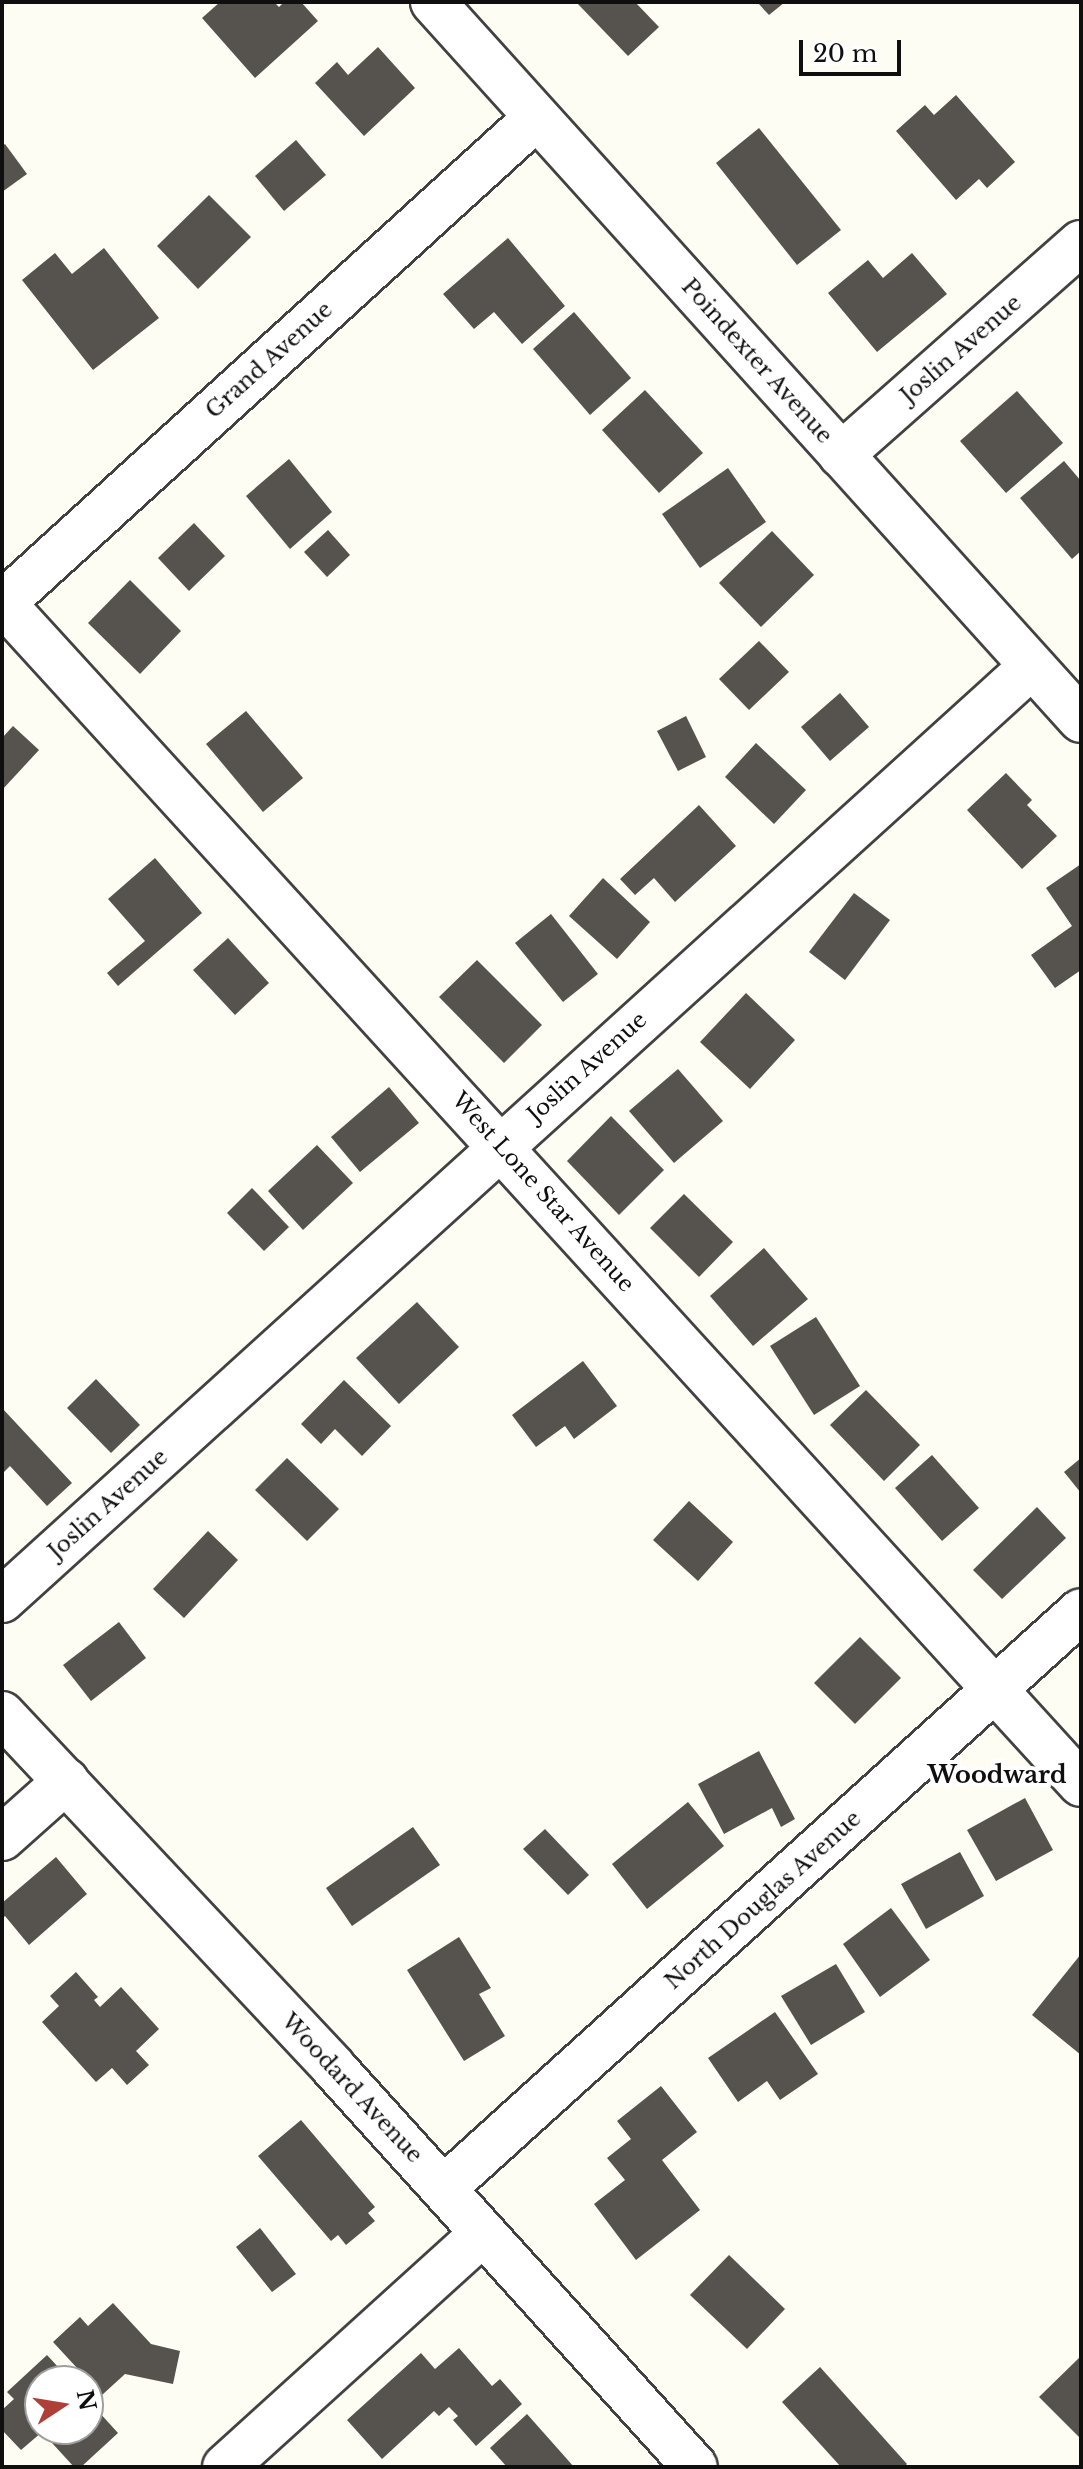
<!DOCTYPE html>
<html>
<head>
<meta charset="utf-8">
<style>
	body { margin:0 }
	#map { position:relative; width:1083px; height:2469px; overflow:hidden; background:#fdfdf3; font-family:"Libre Baskerville",serif }
	div>[style] { position:absolute }
	.building>* { inset:0; background:#56524d }
	.roads { filter:drop-shadow(2px 0 #424242) drop-shadow(-2px 0 #424242) drop-shadow(0 2px #424242) drop-shadow(0 -2px #424242) }
	.minor>* { height:44px; margin:-22px; padding:0 22px; transform-origin:22px; border-radius:22px; background:#fff }
	span { translate:-50% -50%; white-space:nowrap; text-align:center; line-height:1.15; -webkit-text-stroke:8px #fff; paint-order:stroke }
	.street-label { font-size:22px; color:#0f0f0f }
	.neighbourhood-label { font-size:24px; color:#0f0f0f; font-weight:700 }
	.frame { position:absolute; inset:0; border:4px solid #0f0f0f; pointer-events:none }
	.north { position:absolute; left:24px; top:2365px; width:80px; height:80px; box-sizing:border-box; background:#fff; border:2px solid #9f9f9f; border-radius:50%; rotate:78deg; font-size:22px; font-weight:700; line-height:32px; text-align:center; color:#0f0f0f }
	.north::after { content:''; display:block; margin:auto; width:28px; height:36px; background:#af4037; clip-path:polygon(50% 0,100% 100%,50% 72%,0 100%) }
	.scale { position:absolute; left:799px; top:40px; width:102px; height:36px; box-sizing:border-box; border:4px solid #0f0f0f; border-top:0; padding-left:10px; font-size:24px; line-height:28px; white-space:nowrap; color:#0f0f0f; -webkit-text-stroke:6px #fff; paint-order:stroke }
</style>
</head>
<body>
<div id="map">
	<div class="building">
		<i style="clip-path:polygon(220px 2px,274px 2px,279px 7px,284px 2px,301px 2px,318px 21px,255px 78px,202px 18px)"></i>
		<i style="clip-path:polygon(576px 2px,635px 2px,659px 27px,628px 56px)"></i>
		<i style="clip-path:polygon(757px 2px,785px 2px,769px 15px)"></i>
		<i style="clip-path:polygon(378px 47px,415px 88px,364px 136px,315px 83px,337px 62px,348px 75px)"></i>
		<i style="clip-path:polygon(956px 95px,1015px 162px,987px 188px,979px 179px,956px 200px,896px 131px,925px 105px,934px 115px)"></i>
		<i style="clip-path:polygon(759px 128px,841px 230px,797px 265px,716px 163px)"></i>
		<i style="clip-path:polygon(296px 140px,326px 175px,284px 211px,255px 176px)"></i>
		<i style="clip-path:polygon(5px 144px,27px 174px,2px 192px,2px 146px)"></i>
		<i style="clip-path:polygon(209px 195px,251px 237px,198px 289px,157px 246px)"></i>
		<i style="clip-path:polygon(508px 238px,565px 306px,522px 344px,494px 312px,474px 329px,443px 294px)"></i>
		<i style="clip-path:polygon(104px 248px,159px 318px,93px 370px,22px 280px,55px 253px,72px 274px)"></i>
		<i style="clip-path:polygon(912px 253px,947px 294px,877px 352px,828px 293px,868px 260px,883px 278px)"></i>
		<i style="clip-path:polygon(574px 312px,631px 378px,590px 415px,533px 349px)"></i>
		<i style="clip-path:polygon(645px 390px,703px 453px,659px 493px,602px 430px)"></i>
		<i style="clip-path:polygon(1017px 391px,1063px 443px,1006px 493px,960px 441px)"></i>
		<i style="clip-path:polygon(289px 459px,332px 512px,290px 549px,246px 496px)"></i>
		<i style="clip-path:polygon(1064px 461px,1081px 481px,1081px 551px,1072px 559px,1020px 498px)"></i>
		<i style="clip-path:polygon(728px 468px,766px 522px,700px 568px,662px 514px)"></i>
		<i style="clip-path:polygon(194px 523px,225px 556px,189px 591px,158px 558px)"></i>
		<i style="clip-path:polygon(328px 530px,350px 555px,327px 577px,304px 552px)"></i>
		<i style="clip-path:polygon(772px 531px,814px 575px,761px 627px,719px 583px)"></i>
		<i style="clip-path:polygon(130px 580px,181px 631px,140px 674px,88px 623px)"></i>
		<i style="clip-path:polygon(759px 641px,789px 672px,749px 710px,719px 679px)"></i>
		<i style="clip-path:polygon(840px 693px,869px 727px,830px 761px,801px 727px)"></i>
		<i style="clip-path:polygon(246px 711px,303px 778px,263px 812px,206px 744px)"></i>
		<i style="clip-path:polygon(686px 716px,706px 757px,678px 771px,657px 731px)"></i>
		<i style="clip-path:polygon(13px 726px,39px 750px,2px 790px,2px 738px)"></i>
		<i style="clip-path:polygon(756px 743px,806px 790px,774px 824px,725px 777px)"></i>
		<i style="clip-path:polygon(1006px 773px,1032px 800px,1027px 805px,1057px 836px,1022px 869px,967px 810px)"></i>
		<i style="clip-path:polygon(699px 805px,736px 846px,675px 902px,654px 878px,635px 895px,620px 879px)"></i>
		<i style="clip-path:polygon(155px 858px,202px 913px,118px 986px,107px 973px,145px 941px,108px 899px)"></i>
		<i style="clip-path:polygon(1081px 864px,1081px 970px,1055px 988px,1031px 955px,1072px 926px,1046px 888px)"></i>
		<i style="clip-path:polygon(603px 878px,650px 922px,617px 959px,569px 916px)"></i>
		<i style="clip-path:polygon(854px 893px,890px 920px,845px 980px,809px 952px)"></i>
		<i style="clip-path:polygon(551px 914px,598px 974px,563px 1002px,515px 943px)"></i>
		<i style="clip-path:polygon(228px 938px,269px 983px,235px 1015px,193px 970px)"></i>
		<i style="clip-path:polygon(477px 960px,542px 1025px,504px 1063px,439px 997px)"></i>
		<i style="clip-path:polygon(746px 993px,795px 1040px,750px 1089px,700px 1042px)"></i>
		<i style="clip-path:polygon(678px 1069px,723px 1121px,674px 1163px,629px 1111px)"></i>
		<i style="clip-path:polygon(389px 1087px,419px 1123px,360px 1172px,331px 1137px)"></i>
		<i style="clip-path:polygon(611px 1116px,664px 1170px,619px 1215px,567px 1161px)"></i>
		<i style="clip-path:polygon(317px 1145px,353px 1183px,303px 1230px,268px 1191px)"></i>
		<i style="clip-path:polygon(252px 1188px,289px 1227px,264px 1251px,227px 1213px)"></i>
		<i style="clip-path:polygon(684px 1194px,733px 1242px,699px 1277px,650px 1228px)"></i>
		<i style="clip-path:polygon(764px 1248px,808px 1299px,753px 1346px,710px 1296px)"></i>
		<i style="clip-path:polygon(417px 1302px,459px 1347px,399px 1404px,356px 1358px)"></i>
		<i style="clip-path:polygon(816px 1317px,860px 1386px,814px 1415px,770px 1346px)"></i>
		<i style="clip-path:polygon(583px 1361px,617px 1406px,574px 1439px,565px 1426px,536px 1447px,512px 1415px)"></i>
		<i style="clip-path:polygon(96px 1379px,140px 1425px,111px 1453px,67px 1408px)"></i>
		<i style="clip-path:polygon(344px 1380px,391px 1426px,362px 1456px,335px 1429px,321px 1444px,301px 1424px)"></i>
		<i style="clip-path:polygon(866px 1390px,920px 1445px,884px 1481px,830px 1425px)"></i>
		<i style="clip-path:polygon(2px 1408px,72px 1483px,47px 1506px,10px 1466px,2px 1474px)"></i>
		<i style="clip-path:polygon(932px 1455px,979px 1508px,942px 1541px,895px 1488px)"></i>
		<i style="clip-path:polygon(287px 1458px,339px 1509px,307px 1541px,255px 1490px)"></i>
		<i style="clip-path:polygon(1081px 1458px,1081px 1493px,1064px 1472px)"></i>
		<i style="clip-path:polygon(689px 1501px,733px 1542px,698px 1581px,653px 1540px)"></i>
		<i style="clip-path:polygon(1037px 1507px,1066px 1538px,1002px 1599px,973px 1570px)"></i>
		<i style="clip-path:polygon(208px 1531px,238px 1560px,184px 1618px,153px 1589px)"></i>
		<i style="clip-path:polygon(119px 1622px,146px 1658px,91px 1701px,63px 1665px)"></i>
		<i style="clip-path:polygon(860px 1637px,901px 1678px,855px 1724px,814px 1683px)"></i>
		<i style="clip-path:polygon(759px 1751px,795px 1819px,781px 1827px,772px 1808px,724px 1834px,698px 1784px)"></i>
		<i style="clip-path:polygon(1025px 1798px,1053px 1850px,996px 1881px,967px 1830px)"></i>
		<i style="clip-path:polygon(688px 1802px,724px 1846px,647px 1909px,612px 1864px)"></i>
		<i style="clip-path:polygon(413px 1827px,440px 1865px,352px 1926px,326px 1888px)"></i>
		<i style="clip-path:polygon(545px 1829px,589px 1875px,568px 1895px,523px 1849px)"></i>
		<i style="clip-path:polygon(960px 1852px,984px 1896px,926px 1929px,901px 1884px)"></i>
		<i style="clip-path:polygon(56px 1857px,87px 1894px,29px 1945px,5px 1916px,2px 1919px,2px 1903px)"></i>
		<i style="clip-path:polygon(891px 1908px,930px 1960px,880px 1997px,843px 1944px)"></i>
		<i style="clip-path:polygon(459px 1937px,491px 1988px,479px 1994px,505px 2036px,464px 2061px,407px 1970px)"></i>
		<i style="clip-path:polygon(1081px 1954px,1081px 2055px,1032px 2015px)"></i>
		<i style="clip-path:polygon(836px 1964px,865px 2012px,811px 2045px,781px 1996px)"></i>
		<i style="clip-path:polygon(76px 1972px,98px 1997px,94px 2000px,100px 2007px,121px 1987px,159px 2029px,136px 2051px,149px 2065px,127px 2085px,112px 2068px,96px 2082px,42px 2022px,59px 2006px,50px 1996px)"></i>
		<i style="clip-path:polygon(775px 2012px,818px 2074px,780px 2100px,767px 2081px,738px 2102px,708px 2058px)"></i>
		<i style="clip-path:polygon(661px 2086px,697px 2132px,662px 2160px,700px 2210px,636px 2260px,594px 2204px,625px 2180px,607px 2158px,631px 2139px,617px 2121px)"></i>
		<i style="clip-path:polygon(301px 2120px,375px 2207px,368px 2213px,375px 2221px,346px 2245px,338px 2235px,331px 2241px,258px 2156px)"></i>
		<i style="clip-path:polygon(260px 2228px,296px 2274px,272px 2292px,236px 2247px)"></i>
		<i style="clip-path:polygon(729px 2255px,785px 2309px,747px 2349px,690px 2295px)"></i>
		<i style="clip-path:polygon(113px 2303px,151px 2344px,180px 2351px,173px 2384px,125px 2374px,102px 2395px,53px 2342px,80px 2317px,88px 2326px)"></i>
		<i style="clip-path:polygon(459px 2348px,492px 2386px,500px 2379px,522px 2404px,476px 2446px,453px 2420px,458px 2416px,449px 2407px,439px 2416px,434px 2411px,382px 2459px,347px 2420px,421px 2353px,435px 2369px)"></i>
		<i style="clip-path:polygon(47px 2355px,71px 2381px,40px 2381px,40px 2429px,88px 2429px,88px 2400px,118px 2433px,81px 2467px,74px 2467px,42px 2432px,21px 2450px,2px 2430px,2px 2410px,14px 2399px,7px 2392px)"></i>
		<i style="clip-path:polygon(1081px 2356px,1081px 2439px,1039px 2397px)"></i>
		<i style="clip-path:polygon(820px 2367px,907px 2464px,904px 2467px,841px 2467px,782px 2402px)"></i>
		<i style="clip-path:polygon(527px 2414px,574px 2467px,507px 2467px,490px 2448px)"></i>
	</div>
	<div class="roads">
		<div class="minor">
			<i style="left:433px;top:2px;width:967px;rotate:47.93deg"></i>
			<i style="left:841px;top:455px;width:320px;rotate:-41.5deg"></i>
			<i style="left:2px;top:602px;width:1600px;rotate:47.61deg"></i>
			<i style="left:2px;top:604px;width:723px;rotate:-42.31deg"></i>
			<i style="left:2px;top:1600px;width:1390px;rotate:-42.2deg"></i>
			<i style="left:2px;top:1714px;width:484px;rotate:46.8deg"></i>
			<i style="left:333px;top:2067px;width:539px;rotate:47.85deg"></i>
			<i style="left:2px;top:1838px;width:86px;rotate:-41.7deg"></i>
			<i style="left:444px;top:2188px;width:859px;rotate:-42.17deg"></i>
			<i style="left:225px;top:2467px;width:348px;rotate:-42.2deg"></i>
		</div>
	</div>
	<div class="street-label">
		<span style="left:961px;top:349px;rotate:-41deg">Joslin Avenue</span>
		<span style="left:269px;top:360px;rotate:-42deg">Grand Avenue</span>
		<span style="left:757px;top:361px;rotate:48deg">Poindexter Avenue</span>
		<span style="left:587px;top:1067px;rotate:-42deg">Joslin Avenue</span>
		<span style="left:543px;top:1192px;rotate:48deg">West Lone Star Avenue</span>
		<span style="left:108px;top:1504px;rotate:-42deg">Joslin Avenue</span>
		<span style="left:763px;top:1900px;rotate:-42deg">North Douglas Avenue</span>
		<span style="left:352px;top:2088px;rotate:47deg">Woodard Avenue</span>
	</div>
	<div class="neighbourhood-label">
		<span style="left:997px;top:1775px">Woodward</span>
	</div>
	<div class="frame"></div>
	<div class="north">N</div>
	<div class="scale">20 m</div>
</div>
</body>
</html>
